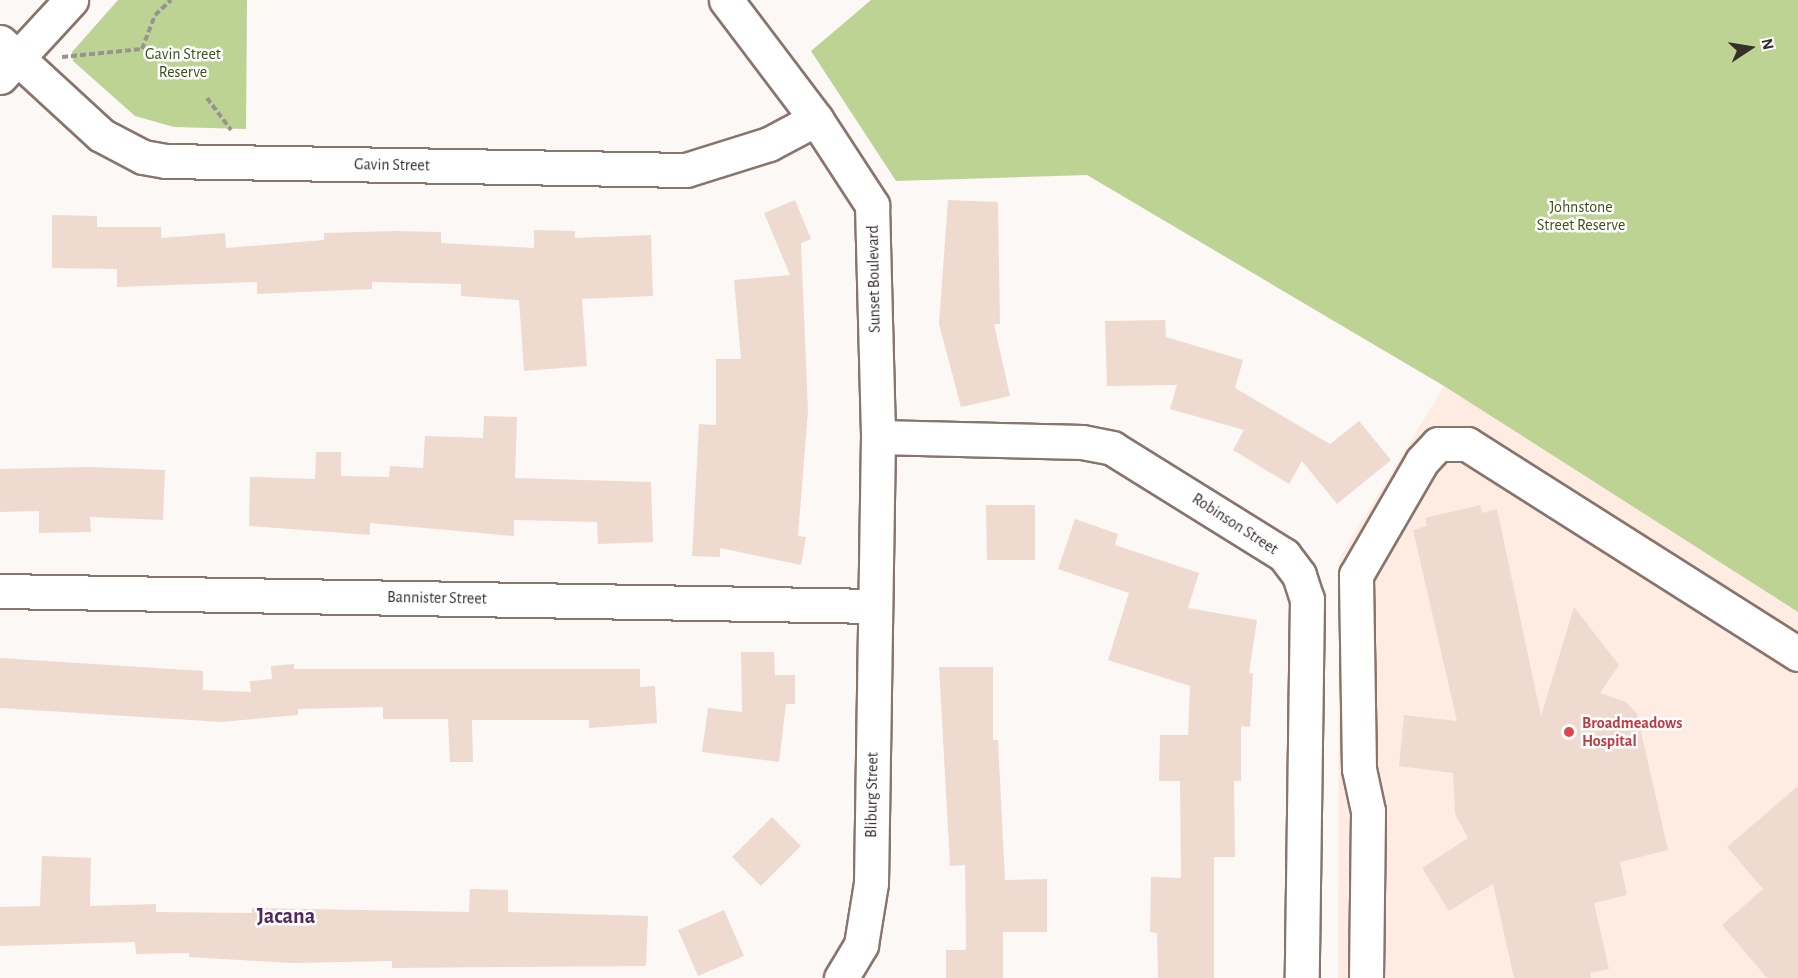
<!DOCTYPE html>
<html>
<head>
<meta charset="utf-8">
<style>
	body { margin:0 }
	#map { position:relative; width:1798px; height:978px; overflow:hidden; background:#fcf8f6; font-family:"Alegreya Sans",sans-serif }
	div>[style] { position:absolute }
	.built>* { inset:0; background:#feece3 }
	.green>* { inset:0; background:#bcd394 }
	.building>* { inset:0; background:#efdad0 }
	.path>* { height:4px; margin-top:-2px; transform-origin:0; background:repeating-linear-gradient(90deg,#999390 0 6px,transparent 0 9px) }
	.roads { filter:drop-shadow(2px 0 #88756c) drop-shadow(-2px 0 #88756c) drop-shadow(0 2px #88756c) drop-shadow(0 -2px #88756c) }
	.minor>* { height:33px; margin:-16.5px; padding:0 16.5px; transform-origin:16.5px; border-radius:16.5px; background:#fff }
	.dots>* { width:16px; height:16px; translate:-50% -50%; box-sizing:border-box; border:3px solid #fff; border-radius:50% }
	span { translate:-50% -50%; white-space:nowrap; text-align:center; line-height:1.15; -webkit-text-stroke:5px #fff; paint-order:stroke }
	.park-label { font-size:16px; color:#3e4f14 }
	.street-label { font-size:16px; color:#372f2b }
	.health-label { font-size:16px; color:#be3a42; font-weight:700 }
	.left { translate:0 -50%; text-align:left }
	.district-label { font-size:22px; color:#52285d; font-weight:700 }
	.north { position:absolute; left:1720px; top:18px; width:60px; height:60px; -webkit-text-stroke:4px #fff; paint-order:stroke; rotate:78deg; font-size:16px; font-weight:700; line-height:24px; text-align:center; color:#372f2b }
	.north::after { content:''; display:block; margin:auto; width:21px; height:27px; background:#372f2b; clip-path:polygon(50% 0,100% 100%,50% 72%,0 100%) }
</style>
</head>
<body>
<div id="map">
	<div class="built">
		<i style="clip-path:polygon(1444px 386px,1798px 612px,1798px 978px,1338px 978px,1339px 559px)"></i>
	</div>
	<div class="green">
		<i style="clip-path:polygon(118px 0,247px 0,246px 129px,174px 127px,135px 116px,73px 61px,72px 52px)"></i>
		<i style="clip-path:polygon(871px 0,1798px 0,1798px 612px,1444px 386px,1087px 175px,896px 181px,811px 51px)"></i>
	</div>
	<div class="building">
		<i style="clip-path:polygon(795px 200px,811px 239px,801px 243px,808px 411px,798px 536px,806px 537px,801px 565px,720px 548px,720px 557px,692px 556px,699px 424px,716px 425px,716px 359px,741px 359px,734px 280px,790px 275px,764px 213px)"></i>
		<i style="clip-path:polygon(948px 200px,998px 202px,1000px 324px,994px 324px,1010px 396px,961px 407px,939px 324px)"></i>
		<i style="clip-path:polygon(52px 215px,97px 216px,97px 227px,161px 227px,161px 238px,225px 233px,226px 248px,324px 240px,324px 233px,394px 231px,441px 232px,441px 243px,534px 248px,534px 230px,575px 231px,575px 238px,651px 235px,653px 296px,582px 299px,587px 366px,524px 371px,519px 300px,461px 296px,461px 284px,372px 282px,372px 289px,257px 294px,257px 282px,117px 287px,117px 269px,52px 268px)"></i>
		<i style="clip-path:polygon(1165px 320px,1166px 337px,1243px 360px,1235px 388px,1330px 444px,1359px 421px,1391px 460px,1337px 504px,1302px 461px,1289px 484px,1233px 450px,1244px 430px,1170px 409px,1177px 385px,1107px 386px,1105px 321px)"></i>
		<i style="clip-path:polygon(484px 416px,517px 417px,515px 478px,651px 482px,653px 542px,598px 544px,597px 522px,514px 520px,514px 536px,370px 523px,370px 535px,249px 526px,250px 477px,315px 479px,316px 452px,341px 452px,341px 476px,389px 477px,390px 466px,423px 468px,425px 436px,483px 438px)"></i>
		<i style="clip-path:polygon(88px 467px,165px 470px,163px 520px,90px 517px,91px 532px,39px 533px,39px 511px,0 512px,0 469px)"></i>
		<i style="clip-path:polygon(986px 505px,1035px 505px,1035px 560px,987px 560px)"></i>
		<i style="clip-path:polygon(1480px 505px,1482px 513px,1497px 509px,1541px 716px,1574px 607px,1619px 665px,1600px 693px,1626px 702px,1637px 714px,1668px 850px,1620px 862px,1627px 895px,1594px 903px,1609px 969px,1590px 973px,1591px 978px,1514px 978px,1493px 884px,1449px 911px,1422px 868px,1468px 838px,1455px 814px,1453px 773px,1399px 766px,1404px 715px,1457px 721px,1413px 530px,1427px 526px,1425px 518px)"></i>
		<i style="clip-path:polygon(1075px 519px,1118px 534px,1115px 545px,1199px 573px,1188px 608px,1257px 620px,1249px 673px,1253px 673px,1250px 727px,1241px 726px,1241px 781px,1234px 781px,1235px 857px,1214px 857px,1214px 978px,1158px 978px,1157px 933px,1150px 932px,1151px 877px,1181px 878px,1180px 781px,1159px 781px,1160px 735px,1188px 735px,1190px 686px,1108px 660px,1129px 593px,1058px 569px)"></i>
		<i style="clip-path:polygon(741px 652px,774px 652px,775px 675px,795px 675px,795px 704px,786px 704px,779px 762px,702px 752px,708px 708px,742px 712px)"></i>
		<i style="clip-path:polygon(0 658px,203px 671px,203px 690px,251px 692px,250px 681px,272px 679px,271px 666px,294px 664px,294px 669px,640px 669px,640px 687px,655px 686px,657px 723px,589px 728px,589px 720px,472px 720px,473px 762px,450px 762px,448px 719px,383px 719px,383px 707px,298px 709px,298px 715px,222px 722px,0 708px)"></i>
		<i style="clip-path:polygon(939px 667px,993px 667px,993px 740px,998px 740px,1005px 880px,1047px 879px,1047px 932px,1003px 932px,1003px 978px,946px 978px,946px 950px,966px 950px,965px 865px,950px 866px)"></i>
		<i style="clip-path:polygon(1798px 786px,1798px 978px,1767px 978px,1722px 925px,1763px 889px,1727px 847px)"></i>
		<i style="clip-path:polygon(772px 817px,801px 846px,761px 886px,732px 857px)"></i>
		<i style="clip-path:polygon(42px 856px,91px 858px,90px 906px,156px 904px,156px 912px,252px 913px,252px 908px,469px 912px,470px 889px,508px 890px,508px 912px,648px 916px,646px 966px,392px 968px,392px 961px,292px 963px,189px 957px,189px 953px,136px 954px,135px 942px,0 946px,0 907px,40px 906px)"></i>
		<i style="clip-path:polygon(724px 910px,744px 956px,698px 976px,678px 930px)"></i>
	</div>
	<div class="path">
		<i style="left:62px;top:57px;width:80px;rotate:-5.7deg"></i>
		<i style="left:142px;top:49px;width:36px;rotate:-69deg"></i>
		<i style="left:155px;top:15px;width:22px;rotate:-43deg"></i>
		<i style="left:207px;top:98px;width:40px;rotate:53deg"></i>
	</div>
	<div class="roads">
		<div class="minor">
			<i style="left:726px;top:0;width:149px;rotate:52.9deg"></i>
			<i style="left:816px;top:119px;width:103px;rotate:56.9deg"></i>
			<i style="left:872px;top:205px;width:232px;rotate:88.5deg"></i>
			<i style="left:878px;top:437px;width:446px;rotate:90.9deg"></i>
			<i style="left:871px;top:883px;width:63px;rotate:99.2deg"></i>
			<i style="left:861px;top:945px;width:39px;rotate:121deg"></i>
			<i style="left:0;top:42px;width:137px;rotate:42.6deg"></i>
			<i style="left:101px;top:135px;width:47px;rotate:27.6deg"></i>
			<i style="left:143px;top:157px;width:23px;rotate:10deg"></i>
			<i style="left:166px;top:161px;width:520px;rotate:0.99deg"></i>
			<i style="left:686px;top:170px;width:87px;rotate:-17.4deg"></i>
			<i style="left:769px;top:144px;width:53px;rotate:-28deg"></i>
			<i style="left:0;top:77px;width:105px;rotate:-47.3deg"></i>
			<i style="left:878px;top:437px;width:204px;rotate:1.4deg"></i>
			<i style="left:1082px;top:442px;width:31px;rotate:11deg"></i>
			<i style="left:1112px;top:448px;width:203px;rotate:31.9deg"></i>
			<i style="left:1284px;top:555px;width:25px;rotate:53deg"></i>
			<i style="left:1299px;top:575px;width:25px;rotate:72deg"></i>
			<i style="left:1307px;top:599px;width:379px;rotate:90.8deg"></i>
			<i style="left:0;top:591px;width:874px;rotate:0.98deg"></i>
			<i style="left:1366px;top:978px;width:167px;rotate:-89.3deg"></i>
			<i style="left:1368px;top:811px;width:43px;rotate:-102.1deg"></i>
			<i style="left:1359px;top:769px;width:194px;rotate:-90.9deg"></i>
			<i style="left:1356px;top:575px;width:132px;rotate:-59.9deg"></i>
			<i style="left:1422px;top:461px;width:23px;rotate:-47deg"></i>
			<i style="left:1438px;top:444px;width:29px"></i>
			<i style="left:1467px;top:444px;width:392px;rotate:32.4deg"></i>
		</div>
	</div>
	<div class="dots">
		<i style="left:1569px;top:732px;background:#e0444e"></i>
	</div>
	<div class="park-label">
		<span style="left:183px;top:63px">Gavin Street<br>Reserve</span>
		<span style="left:1581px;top:216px">Johnstone<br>Street Reserve</span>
	</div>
	<div class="street-label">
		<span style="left:392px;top:165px;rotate:1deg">Gavin Street</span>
		<span style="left:874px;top:279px;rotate:-91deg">Sunset Boulevard</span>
		<span style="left:1235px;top:524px;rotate:33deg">Robinson Street</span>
		<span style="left:437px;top:598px;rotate:1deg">Bannister Street</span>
		<span style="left:872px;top:795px;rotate:-89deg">Bliburg Street</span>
	</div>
	<div class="health-label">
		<span class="left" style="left:1582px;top:732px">Broadmeadows<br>Hospital</span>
	</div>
	<div class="district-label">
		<span style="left:286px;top:917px">Jacana</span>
	</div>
	<div class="north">N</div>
</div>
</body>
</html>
